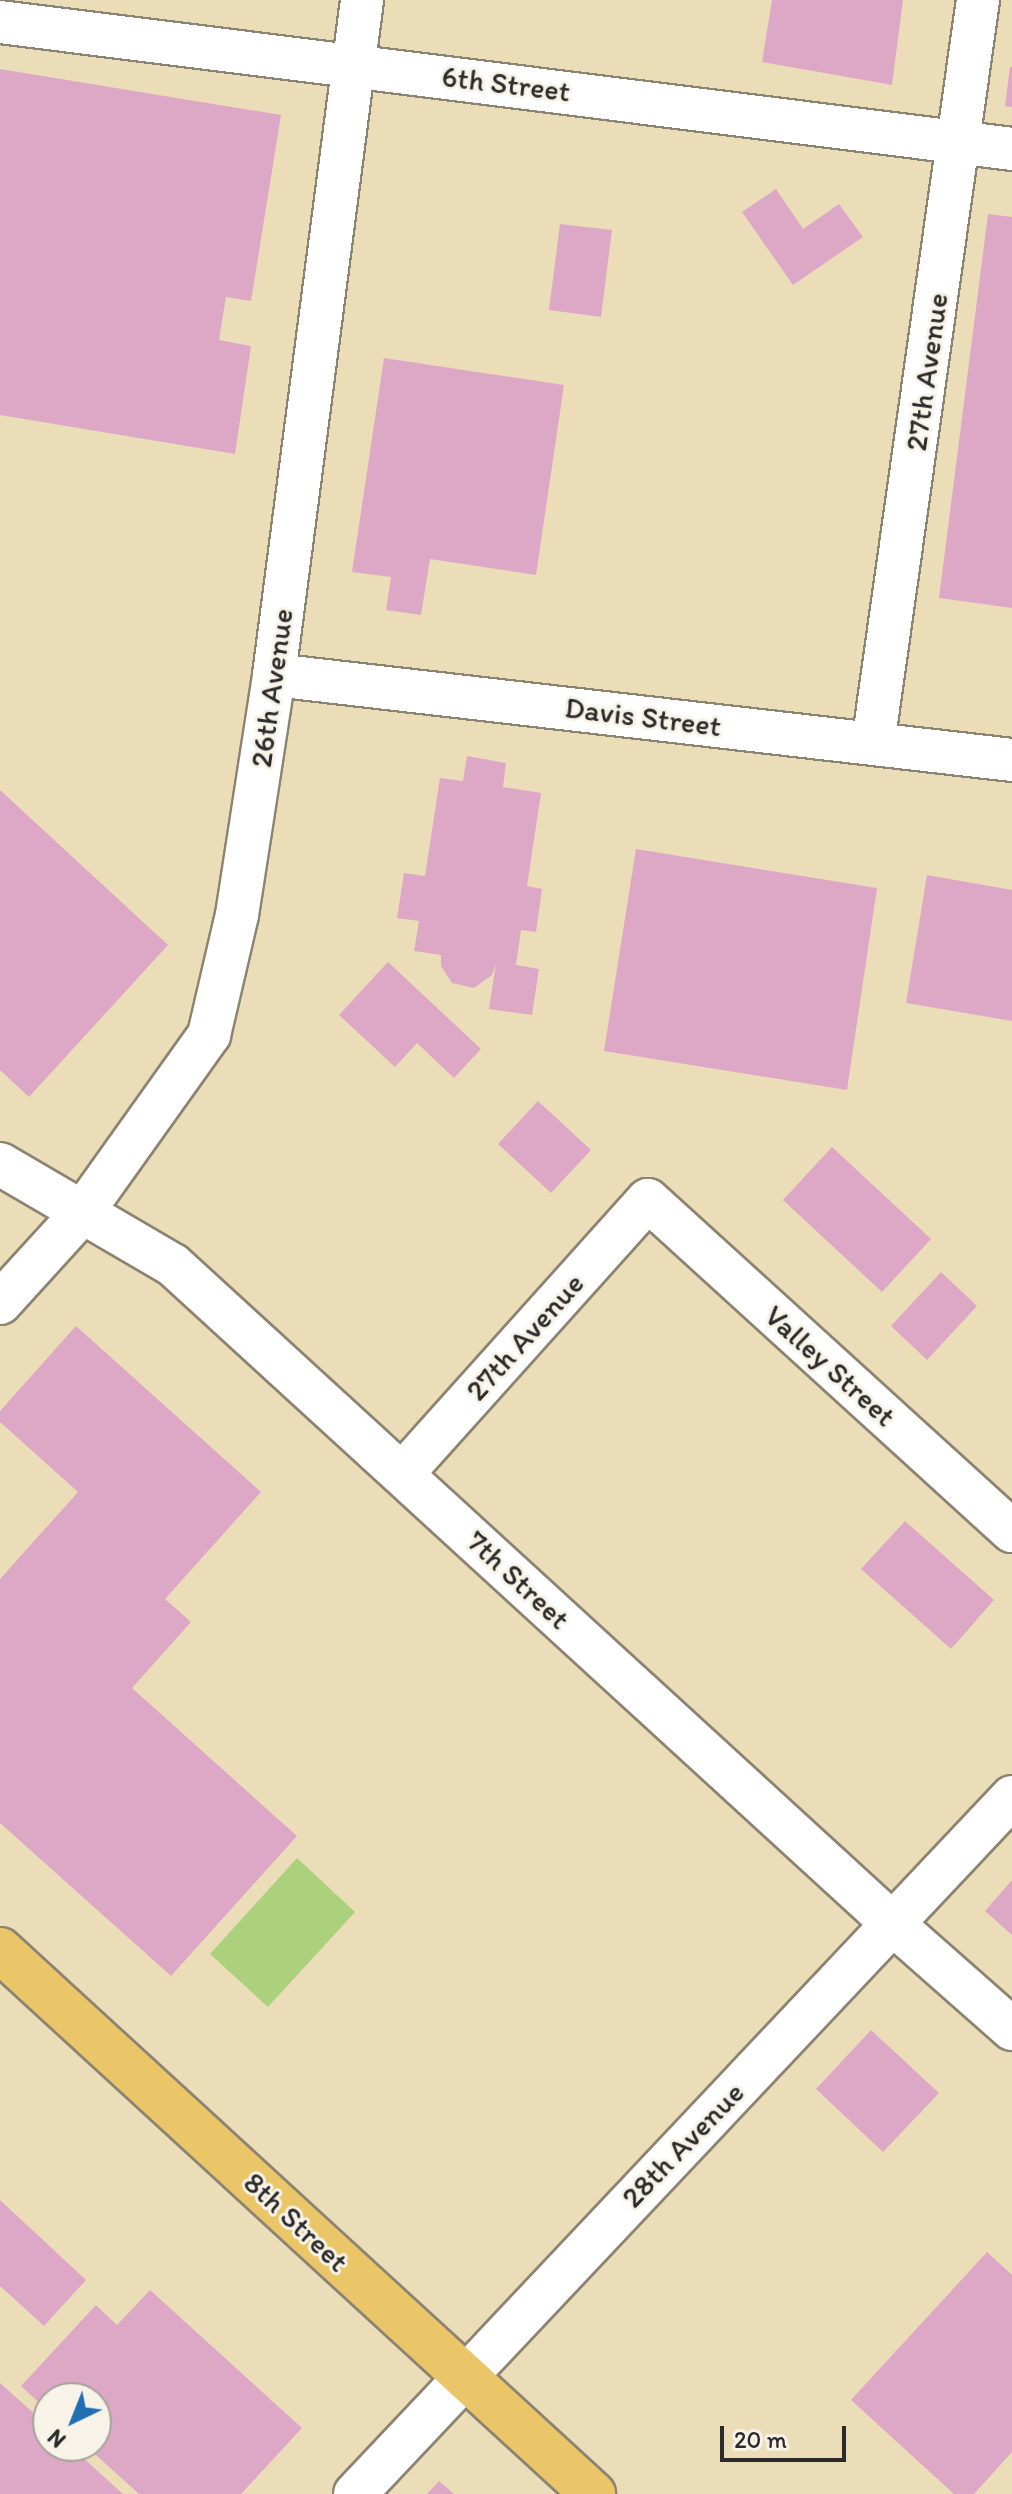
<!DOCTYPE html>
<html>
<head>
<meta charset="utf-8">
<style>
	body { margin:0 }
	#map { position:relative; width:1012px; height:2494px; overflow:hidden; background:#ecddb9; font-family:Itim,sans-serif }
	div>[style] { position:absolute }
	.green>* { inset:0; background:#abd17c }
	.building>* { inset:0; background:#dda8c5 }
	.roads { filter:drop-shadow(2px 0 #8c8472) drop-shadow(-2px 0 #8c8472) drop-shadow(0 2px #8c8472) drop-shadow(0 -2px #8c8472) }
	.minor>* { height:42px; margin:-21px; padding:0 21px; transform-origin:21px; border-radius:21px; background:#fff }
	.major>* { height:44px; margin:-22px; padding:0 22px; transform-origin:22px; border-radius:22px; background:#ebc669 }
	span { translate:-50% -50%; white-space:nowrap; text-align:center; line-height:1.15; -webkit-text-stroke:6px #f7f3e8; paint-order:stroke }
	.street-label { font-size:30px; color:#2b2b2b }
	.north { position:absolute; left:32px; top:2382px; width:80px; height:80px; box-sizing:border-box; background:#f7f3e8; border:2px solid #a5a39c; border-radius:50%; rotate:223deg; font-size:22px; font-weight:700; line-height:32px; text-align:center; color:#2b2b2b }
	.north::after { content:''; display:block; margin:auto; width:28px; height:36px; background:#1f6fb2; clip-path:polygon(50% 0,100% 100%,50% 72%,0 100%) }
	.scale { position:absolute; left:720px; top:2426px; width:126px; height:36px; box-sizing:border-box; border:4px solid #2b2b2b; border-top:0; padding-left:10px; font-size:24px; line-height:28px; white-space:nowrap; color:#2b2b2b; -webkit-text-stroke:6px #f7f3e8; paint-order:stroke }
</style>
</head>
<body>
<div id="map">
	<div class="green">
		<i style="clip-path:polygon(297px 1858px,355px 1912px,268px 2007px,210px 1954px)"></i>
	</div>
	<div class="building">
		<i style="clip-path:polygon(772px 0,903px 0,892px 85px,762px 62px)"></i>
		<i style="clip-path:polygon(1010px 67px,1012px 67px,1012px 107px,1005px 106px)"></i>
		<i style="clip-path:polygon(0 69px,281px 115px,251px 301px,226px 297px,219px 340px,251px 346px,235px 454px,0 415px)"></i>
		<i style="clip-path:polygon(776px 189px,803px 229px,839px 204px,863px 237px,793px 285px,742px 212px)"></i>
		<i style="clip-path:polygon(988px 214px,1012px 217px,1012px 608px,939px 598px)"></i>
		<i style="clip-path:polygon(560px 224px,612px 230px,601px 317px,549px 310px)"></i>
		<i style="clip-path:polygon(384px 358px,564px 385px,536px 575px,430px 559px,421px 615px,386px 610px,391px 577px,352px 572px)"></i>
		<i style="clip-path:polygon(467px 756px,506px 763px,503px 787px,541px 793px,527px 886px,542px 889px,536px 932px,521px 930px,516px 965px,539px 969px,532px 1015px,489px 1009px,496px 964px,492px 975px,474px 988px,452px 983px,441px 966px,441px 955px,414px 951px,419px 921px,397px 918px,404px 873px,425px 876px,440px 778px,463px 781px)"></i>
		<i style="clip-path:polygon(0 790px,168px 945px,29px 1097px,0 1070px)"></i>
		<i style="clip-path:polygon(636px 849px,877px 888px,847px 1090px,604px 1051px)"></i>
		<i style="clip-path:polygon(927px 875px,1012px 890px,1012px 1021px,906px 1003px)"></i>
		<i style="clip-path:polygon(388px 962px,481px 1049px,454px 1078px,417px 1043px,395px 1067px,339px 1015px)"></i>
		<i style="clip-path:polygon(538px 1101px,591px 1150px,551px 1193px,498px 1144px)"></i>
		<i style="clip-path:polygon(832px 1147px,931px 1239px,882px 1292px,783px 1200px)"></i>
		<i style="clip-path:polygon(941px 1272px,977px 1306px,927px 1360px,891px 1326px)"></i>
		<i style="clip-path:polygon(76px 1326px,261px 1492px,165px 1599px,191px 1622px,132px 1688px,297px 1836px,171px 1976px,0 1823px,0 1579px,78px 1492px,0 1422px,0 1411px)"></i>
		<i style="clip-path:polygon(905px 1521px,994px 1600px,951px 1649px,861px 1569px)"></i>
		<i style="clip-path:polygon(1012px 1880px,1012px 1935px,985px 1911px)"></i>
		<i style="clip-path:polygon(871px 2030px,939px 2093px,883px 2152px,816px 2089px)"></i>
		<i style="clip-path:polygon(0 2200px,86px 2280px,44px 2326px,0 2286px)"></i>
		<i style="clip-path:polygon(987px 2252px,1012px 2275px,1012px 2452px,974px 2494px,954px 2494px,851px 2400px)"></i>
		<i style="clip-path:polygon(150px 2290px,302px 2428px,241px 2494px,139px 2494px,86px 2446px,96px 2446px,96px 2398px,48px 2398px,48px 2411px,21px 2386px,96px 2305px,117px 2325px)"></i>
		<i style="clip-path:polygon(0 2383px,48px 2426px,48px 2446px,70px 2446px,123px 2494px,0 2494px)"></i>
		<i style="clip-path:polygon(439px 2481px,454px 2494px,427px 2494px)"></i>
	</div>
	<div class="roads">
		<div class="minor">
			<i style="left:0;top:22px;width:1020px;rotate:7.15deg"></i>
			<i style="left:274px;top:675px;width:743px;rotate:6.57deg"></i>
			<i style="left:873px;top:744px;width:751px;rotate:-81.97deg"></i>
			<i style="left:0;top:1164px;width:200px;rotate:30.3deg"></i>
			<i style="left:173px;top:1265px;width:976px;rotate:42.47deg"></i>
			<i style="left:893px;top:1924px;width:159px;rotate:41.4deg"></i>
			<i style="left:0;top:1303px;width:122px;rotate:-47.7deg"></i>
			<i style="left:82px;top:1213px;width:219px;rotate:-54.5deg"></i>
			<i style="left:209px;top:1035px;width:123px;rotate:-76.9deg"></i>
			<i style="left:237px;top:915px;width:243px;rotate:-81.2deg"></i>
			<i style="left:274px;top:675px;width:681px;rotate:-82.57deg"></i>
			<i style="left:402px;top:1474px;width:368px;rotate:-48.1deg"></i>
			<i style="left:648px;top:1200px;width:492px;rotate:42.3deg"></i>
			<i style="left:355px;top:2494px;width:958px;rotate:-46.69deg"></i>
		</div>
		<div class="major">
			<i style="left:0;top:1950px;width:805px;rotate:42.53deg"></i>
		</div>
	</div>
	<div class="street-label">
		<span style="left:506px;top:84px;rotate:7deg">6th Street</span>
		<span style="left:927px;top:372px;rotate:-82deg">27th Avenue</span>
		<span style="left:272px;top:688px;rotate:-82deg">26th Avenue</span>
		<span style="left:643px;top:717px;rotate:7deg">Davis Street</span>
		<span style="left:525px;top:1337px;rotate:-48deg">27th Avenue</span>
		<span style="left:830px;top:1366px;rotate:42deg">Valley Street</span>
		<span style="left:518px;top:1580px;rotate:43deg">7th Street</span>
		<span style="left:683px;top:2145px;rotate:-46deg">28th Avenue</span>
		<span style="left:296px;top:2222px;rotate:43deg">8th Street</span>
	</div>
	<div class="north">N</div>
	<div class="scale">20 m</div>
</div>
</body>
</html>
